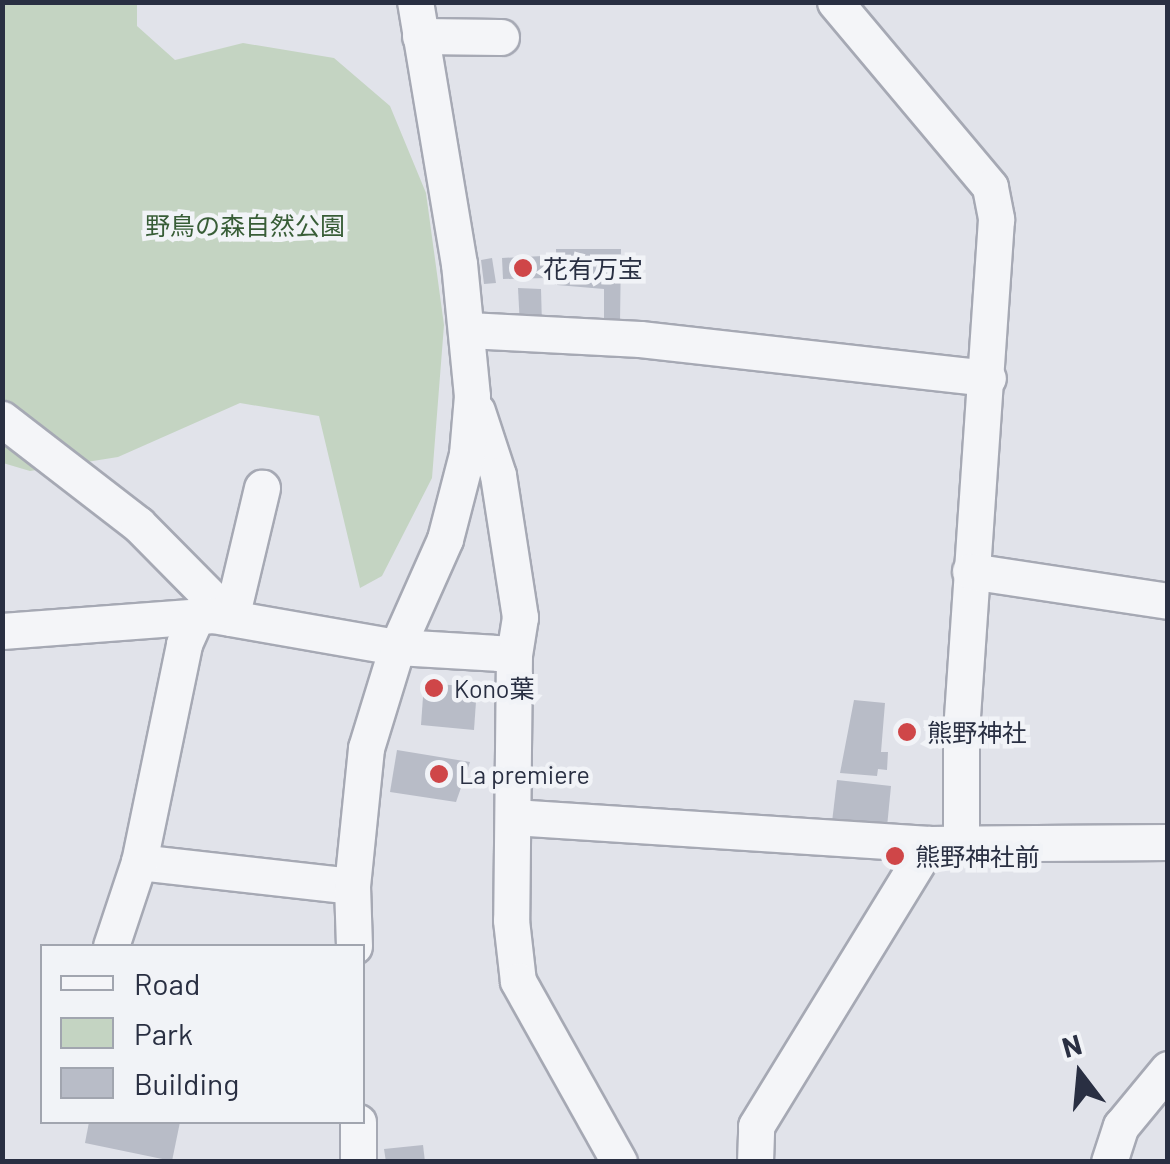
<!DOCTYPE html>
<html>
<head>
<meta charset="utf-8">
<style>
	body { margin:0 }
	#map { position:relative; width:1170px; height:1164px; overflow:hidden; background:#e1e3ea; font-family:Barlow,"Noto Sans JP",sans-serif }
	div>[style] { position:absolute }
	.green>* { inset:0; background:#c4d4c2 }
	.building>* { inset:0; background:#b8bcc7 }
	.roads { filter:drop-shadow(2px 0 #a6a9b4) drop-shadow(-2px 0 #a6a9b4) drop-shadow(0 2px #a6a9b4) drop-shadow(0 -2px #a6a9b4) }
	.minor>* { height:35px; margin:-17.5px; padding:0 17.5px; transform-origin:17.5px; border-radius:17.5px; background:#f4f5f8 }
	.dots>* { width:28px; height:28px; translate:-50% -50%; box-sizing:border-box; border:5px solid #f1f3f7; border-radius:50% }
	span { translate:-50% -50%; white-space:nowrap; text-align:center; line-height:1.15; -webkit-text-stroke:9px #f1f3f7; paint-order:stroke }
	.park-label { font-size:25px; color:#385d37 }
	.poi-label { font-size:25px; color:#292f42 }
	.left { translate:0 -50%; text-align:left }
	.frame { position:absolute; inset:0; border:5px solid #292f42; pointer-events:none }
	.legend { position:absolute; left:40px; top:944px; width:325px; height:180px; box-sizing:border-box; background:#f1f3f7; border:2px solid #a1a5af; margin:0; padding:12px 18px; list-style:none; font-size:30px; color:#292f42 }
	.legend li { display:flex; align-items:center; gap:20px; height:50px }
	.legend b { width:50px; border:2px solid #a1a5af }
	.north { position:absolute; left:1030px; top:1024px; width:100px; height:100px; -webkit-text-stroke:8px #f1f3f7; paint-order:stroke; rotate:344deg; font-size:28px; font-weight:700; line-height:40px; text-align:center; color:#292f42 }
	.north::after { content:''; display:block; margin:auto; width:35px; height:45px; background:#292f42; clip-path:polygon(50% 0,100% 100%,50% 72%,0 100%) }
</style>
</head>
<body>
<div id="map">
	<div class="green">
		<i style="clip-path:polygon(2px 3px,137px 3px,137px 26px,175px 60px,243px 43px,334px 58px,390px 106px,426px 193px,444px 325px,432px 478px,382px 576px,360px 588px,319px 416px,240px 403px,118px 457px,30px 471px,3px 463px)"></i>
	</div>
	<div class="building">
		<i style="clip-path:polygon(556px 249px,621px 249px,620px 323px,604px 323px,604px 289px,557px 285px)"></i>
		<i style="clip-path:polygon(543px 256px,546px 278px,503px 279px,502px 258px)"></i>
		<i style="clip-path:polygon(492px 258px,496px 283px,484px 284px,481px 260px)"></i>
		<i style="clip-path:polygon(518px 288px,541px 289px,542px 325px,520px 326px)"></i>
		<i style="clip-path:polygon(424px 683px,477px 687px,474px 730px,421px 725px)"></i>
		<i style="clip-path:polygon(854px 700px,885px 703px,881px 752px,888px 752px,887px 770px,878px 769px,877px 776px,840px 773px)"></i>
		<i style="clip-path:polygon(397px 750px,470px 762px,456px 802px,390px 792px)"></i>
		<i style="clip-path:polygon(837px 780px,891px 786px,887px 827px,832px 822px)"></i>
		<i style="clip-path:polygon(89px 1122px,180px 1122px,172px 1161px,85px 1143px)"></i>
		<i style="clip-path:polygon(423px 1145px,425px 1162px,386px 1162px,384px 1149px)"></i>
	</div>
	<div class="roads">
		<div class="minor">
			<i style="left:835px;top:2px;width:241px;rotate:50deg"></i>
			<i style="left:990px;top:187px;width:33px;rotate:79deg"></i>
			<i style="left:996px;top:219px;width:513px;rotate:93.91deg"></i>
			<i style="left:961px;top:731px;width:112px;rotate:90deg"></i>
			<i style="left:420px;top:36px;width:81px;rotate:0.7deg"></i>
			<i style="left:468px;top:330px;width:172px;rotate:3deg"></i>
			<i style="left:640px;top:339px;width:350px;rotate:6.4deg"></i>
			<i style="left:477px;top:411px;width:67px;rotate:71.8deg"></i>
			<i style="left:498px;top:475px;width:144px;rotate:81.2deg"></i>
			<i style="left:520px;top:617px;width:37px;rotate:99deg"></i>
			<i style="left:2px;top:419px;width:172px;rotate:37.7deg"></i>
			<i style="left:138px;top:524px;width:132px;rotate:45.3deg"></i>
			<i style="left:970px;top:571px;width:200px;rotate:8.6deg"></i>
			<i style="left:231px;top:618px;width:134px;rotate:-76.6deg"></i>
			<i style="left:2px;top:631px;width:212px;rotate:-4.3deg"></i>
			<i style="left:213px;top:615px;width:187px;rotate:9.9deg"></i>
			<i style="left:397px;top:647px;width:117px;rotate:3.4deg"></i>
			<i style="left:514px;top:654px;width:266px;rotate:90.6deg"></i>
			<i style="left:511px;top:920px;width:61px;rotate:83.5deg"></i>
			<i style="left:518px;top:981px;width:207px;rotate:60.8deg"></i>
			<i style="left:513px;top:817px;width:417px;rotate:3.7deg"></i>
			<i style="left:929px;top:844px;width:239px;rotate:-0.5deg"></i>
			<i style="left:139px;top:862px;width:214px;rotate:6.4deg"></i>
			<i style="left:111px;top:946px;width:89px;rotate:-71.6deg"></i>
			<i style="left:139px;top:862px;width:223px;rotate:-78.3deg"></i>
			<i style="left:184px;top:644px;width:30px;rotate:-66deg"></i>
			<i style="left:354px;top:946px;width:60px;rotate:-91.9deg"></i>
			<i style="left:352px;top:886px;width:139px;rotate:-84.2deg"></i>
			<i style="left:366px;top:748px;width:106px;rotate:-72.9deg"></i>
			<i style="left:397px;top:647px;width:118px;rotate:-66deg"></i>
			<i style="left:445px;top:539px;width:88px;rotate:-75.5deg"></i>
			<i style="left:467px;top:454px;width:58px;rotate:-85.1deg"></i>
			<i style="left:472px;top:396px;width:133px;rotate:-95.6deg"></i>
			<i style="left:459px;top:264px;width:266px;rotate:-99.5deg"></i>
			<i style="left:358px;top:1122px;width:40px;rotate:90deg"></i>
			<i style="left:755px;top:1162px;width:36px;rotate:-88deg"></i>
			<i style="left:756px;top:1126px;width:331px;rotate:-58.5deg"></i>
			<i style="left:1109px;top:1162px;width:38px;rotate:-72deg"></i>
			<i style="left:1121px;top:1126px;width:74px;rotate:-50.5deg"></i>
		</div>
	</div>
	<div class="dots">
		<i style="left:523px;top:268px;background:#cf4648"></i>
		<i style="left:434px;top:688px;background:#cf4648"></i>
		<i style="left:907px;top:732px;background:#cf4648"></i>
		<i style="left:439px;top:774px;background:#cf4648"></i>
		<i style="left:895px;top:856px;background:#cf4648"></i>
	</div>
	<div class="park-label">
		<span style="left:245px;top:225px">野鳥の森自然公園</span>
	</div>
	<div class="poi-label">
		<span class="left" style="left:543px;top:268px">花有万宝</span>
		<span class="left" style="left:454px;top:688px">Kono葉</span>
		<span class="left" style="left:927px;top:732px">熊野神社</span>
		<span class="left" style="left:459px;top:774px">La premiere</span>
		<span class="left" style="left:915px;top:856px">熊野神社前</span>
	</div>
	<div class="frame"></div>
	<ul class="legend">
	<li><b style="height:12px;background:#f4f5f8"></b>Road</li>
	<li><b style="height:28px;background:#c4d4c2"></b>Park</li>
	<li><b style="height:28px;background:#b8bcc7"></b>Building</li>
	</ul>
	<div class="north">N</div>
</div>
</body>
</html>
